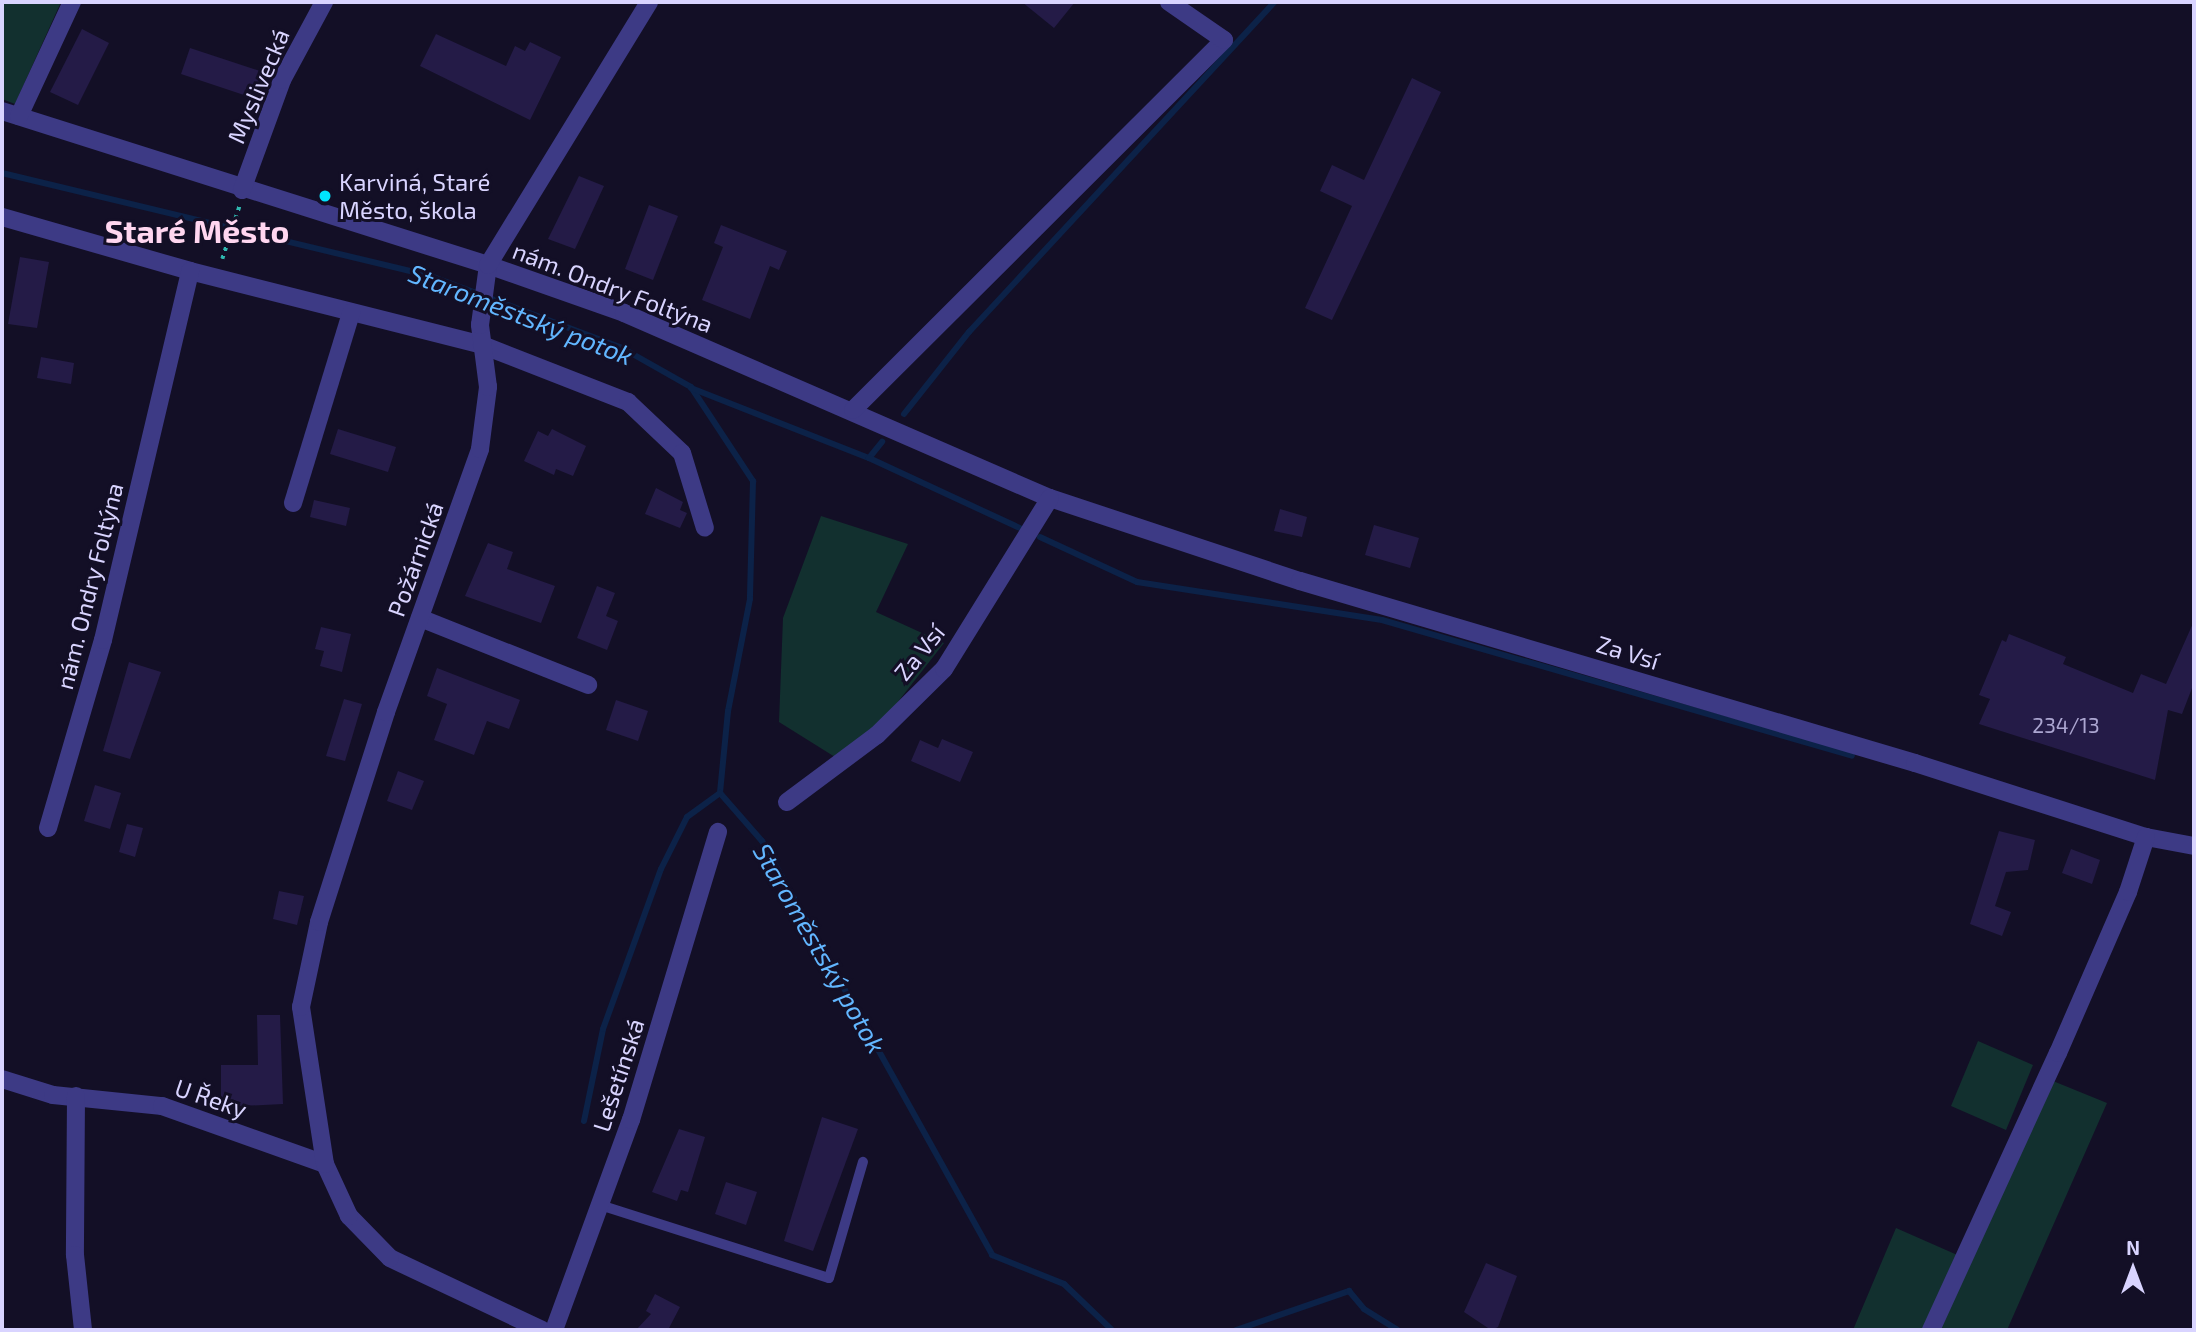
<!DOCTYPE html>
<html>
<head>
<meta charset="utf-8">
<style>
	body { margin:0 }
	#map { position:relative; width:2196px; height:1332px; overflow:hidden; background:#130f26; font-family:"Exo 2",sans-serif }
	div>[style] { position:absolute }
	.green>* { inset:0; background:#12302f }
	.stream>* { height:6px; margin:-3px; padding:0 3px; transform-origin:3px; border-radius:3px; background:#0c2248 }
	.building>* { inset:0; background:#241b47 }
	.path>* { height:3.5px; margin-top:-1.75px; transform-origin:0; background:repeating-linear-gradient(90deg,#2fb8b0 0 3.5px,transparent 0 8.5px) }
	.lane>* { height:10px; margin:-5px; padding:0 5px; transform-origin:5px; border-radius:5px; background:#3d3a85 }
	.street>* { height:18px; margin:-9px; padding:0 9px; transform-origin:9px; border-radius:9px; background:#3d3a85 }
	.dots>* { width:19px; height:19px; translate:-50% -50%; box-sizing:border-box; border:4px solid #130f26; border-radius:50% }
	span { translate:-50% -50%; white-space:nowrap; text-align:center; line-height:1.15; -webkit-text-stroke:6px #130f26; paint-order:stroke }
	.number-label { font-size:21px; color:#aca6d1 }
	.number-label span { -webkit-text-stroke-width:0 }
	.street-label { font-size:24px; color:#d9d4ff }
	.poi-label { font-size:24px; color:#d9d4ff }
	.left { translate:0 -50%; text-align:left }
	.water-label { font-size:26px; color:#62b6ff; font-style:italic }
	.district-label { font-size:32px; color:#ffd6f0; font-weight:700 }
	.frame { position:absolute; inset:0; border:4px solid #d9d4ff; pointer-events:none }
	.north { position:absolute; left:2098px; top:1234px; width:70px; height:70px; -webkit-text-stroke:5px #130f26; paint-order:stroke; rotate:0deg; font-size:19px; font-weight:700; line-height:28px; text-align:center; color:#d9d4ff }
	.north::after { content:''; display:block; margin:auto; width:24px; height:32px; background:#d9d4ff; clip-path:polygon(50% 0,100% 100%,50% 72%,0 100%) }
</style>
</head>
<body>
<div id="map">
	<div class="green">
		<i style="clip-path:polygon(2px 2px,61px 2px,15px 104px,2px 99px)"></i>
		<i style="clip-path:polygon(821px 516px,908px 544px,876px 612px,944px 643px,879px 726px,835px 757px,779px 722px,783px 618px)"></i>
		<i style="clip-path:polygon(1978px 1041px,2033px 1065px,2006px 1130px,1951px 1106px)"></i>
		<i style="clip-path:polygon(2053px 1081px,2107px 1103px,2007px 1330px,1853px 1330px,1896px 1228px,1971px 1261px)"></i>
	</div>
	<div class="stream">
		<i style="left:2px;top:173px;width:438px;rotate:13.5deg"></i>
		<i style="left:428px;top:275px;width:207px;rotate:20.6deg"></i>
		<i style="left:622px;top:348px;width:79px;rotate:29.5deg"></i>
		<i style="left:691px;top:387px;width:113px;rotate:56.6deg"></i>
		<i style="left:753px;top:481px;width:118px;rotate:91.5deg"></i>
		<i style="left:750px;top:599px;width:114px;rotate:101.1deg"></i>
		<i style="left:728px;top:711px;width:82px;rotate:95.6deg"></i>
		<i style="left:720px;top:793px;width:64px;rotate:48.8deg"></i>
		<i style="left:762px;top:841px;width:474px;rotate:60.9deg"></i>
		<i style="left:992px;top:1255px;width:78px;rotate:21.9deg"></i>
		<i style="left:1064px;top:1284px;width:66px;rotate:43.8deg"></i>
		<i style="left:691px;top:388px;width:191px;rotate:21.5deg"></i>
		<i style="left:869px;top:458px;width:21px;rotate:-51deg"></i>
		<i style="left:904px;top:414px;width:105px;rotate:-51.6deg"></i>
		<i style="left:969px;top:332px;width:450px;rotate:-47.2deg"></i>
		<i style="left:869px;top:458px;width:166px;rotate:24.9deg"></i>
		<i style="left:1040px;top:537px;width:107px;rotate:24.9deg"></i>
		<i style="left:1137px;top:582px;width:248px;rotate:8.8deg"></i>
		<i style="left:1382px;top:620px;width:489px;rotate:16.1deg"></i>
		<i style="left:584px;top:1121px;width:94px;rotate:-78.3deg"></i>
		<i style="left:603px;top:1029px;width:170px;rotate:-70.1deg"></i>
		<i style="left:661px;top:869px;width:58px;rotate:-63.4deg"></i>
		<i style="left:687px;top:817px;width:41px;rotate:-36deg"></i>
		<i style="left:1236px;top:1330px;width:120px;rotate:-19deg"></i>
		<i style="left:1349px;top:1291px;width:23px;rotate:50deg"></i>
		<i style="left:1364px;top:1309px;width:39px;rotate:32deg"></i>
	</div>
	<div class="building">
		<i style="clip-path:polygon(1022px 2px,1075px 2px,1054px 28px)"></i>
		<i style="clip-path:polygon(82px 29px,109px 43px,78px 105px,50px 92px)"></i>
		<i style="clip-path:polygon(436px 34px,506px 66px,515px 46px,525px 51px,530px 42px,561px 57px,530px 120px,420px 66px)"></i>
		<i style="clip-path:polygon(190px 48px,272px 75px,262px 101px,181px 74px)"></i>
		<i style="clip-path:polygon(1412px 78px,1441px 92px,1332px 320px,1305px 308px,1352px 206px,1320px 191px,1332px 165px,1364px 180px)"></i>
		<i style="clip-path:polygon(579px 176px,604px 186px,575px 249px,548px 239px)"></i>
		<i style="clip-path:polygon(649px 205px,678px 216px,653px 280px,625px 269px)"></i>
		<i style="clip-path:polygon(721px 225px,787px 251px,779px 270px,770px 266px,750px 319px,702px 300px,723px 247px,714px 243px)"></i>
		<i style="clip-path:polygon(20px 257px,49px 262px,37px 328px,8px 324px)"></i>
		<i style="clip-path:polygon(41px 357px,74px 363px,71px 384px,37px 378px)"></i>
		<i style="clip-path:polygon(338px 429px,396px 447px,388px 472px,330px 454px)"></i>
		<i style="clip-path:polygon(552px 429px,586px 446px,573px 476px,556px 469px,554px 475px,524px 461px,538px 431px,548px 436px)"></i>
		<i style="clip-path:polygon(656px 488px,683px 502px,680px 510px,687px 513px,680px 528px,645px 514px)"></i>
		<i style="clip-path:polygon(314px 500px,350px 508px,346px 526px,310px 517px)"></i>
		<i style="clip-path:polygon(1280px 509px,1307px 517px,1302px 537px,1274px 531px)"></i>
		<i style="clip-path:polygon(1374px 525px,1419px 538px,1410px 568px,1365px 555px)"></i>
		<i style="clip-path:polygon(488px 543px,513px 552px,507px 569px,555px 586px,541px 623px,465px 596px)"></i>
		<i style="clip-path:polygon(597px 586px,615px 593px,606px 616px,618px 621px,607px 650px,577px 638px)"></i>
		<i style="clip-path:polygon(2194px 621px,2194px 683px,2182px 714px,2168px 710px,2155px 780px,1979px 724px,1990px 699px,1979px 695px,2002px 640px,2006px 642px,2009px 634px,2066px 657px,2063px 664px,2133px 693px,2141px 674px,2166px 684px)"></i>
		<i style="clip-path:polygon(321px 627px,351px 634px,342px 672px,320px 666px,324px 651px,315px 649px)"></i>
		<i style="clip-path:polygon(129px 662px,161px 672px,130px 759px,103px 751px)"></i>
		<i style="clip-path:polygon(437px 668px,520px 700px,509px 729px,487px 721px,474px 755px,434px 740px,447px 704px,427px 696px)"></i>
		<i style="clip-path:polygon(344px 699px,362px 704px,345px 761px,326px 756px)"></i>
		<i style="clip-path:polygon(616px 700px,648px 711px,638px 741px,606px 730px)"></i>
		<i style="clip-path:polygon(942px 739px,973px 752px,960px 782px,911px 761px,920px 740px,938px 748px)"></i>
		<i style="clip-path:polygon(398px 771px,424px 781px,412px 810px,387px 801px)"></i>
		<i style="clip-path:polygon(95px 785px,121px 793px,110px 829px,84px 821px)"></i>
		<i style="clip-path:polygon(127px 824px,143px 828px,135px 857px,119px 852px)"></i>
		<i style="clip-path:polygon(1999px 831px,2035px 840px,2028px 870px,2006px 872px,1995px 906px,2011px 912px,2002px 936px,1970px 924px)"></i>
		<i style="clip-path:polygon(2071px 849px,2100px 860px,2092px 884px,2062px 873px)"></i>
		<i style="clip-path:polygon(279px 891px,304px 896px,297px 925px,273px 919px)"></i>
		<i style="clip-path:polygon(257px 1015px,280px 1015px,283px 1104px,221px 1107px,221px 1065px,258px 1065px)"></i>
		<i style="clip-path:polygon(822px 1117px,858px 1129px,813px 1251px,784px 1241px)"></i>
		<i style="clip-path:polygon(679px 1129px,705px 1137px,688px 1192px,681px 1190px,677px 1201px,652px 1192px)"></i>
		<i style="clip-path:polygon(726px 1182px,757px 1192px,746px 1225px,715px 1214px)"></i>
		<i style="clip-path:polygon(1486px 1263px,1517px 1276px,1498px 1327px,1491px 1330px,1464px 1312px)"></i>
		<i style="clip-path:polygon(655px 1294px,680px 1307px,668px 1330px,636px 1330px,651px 1314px,646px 1311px)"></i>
	</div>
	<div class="path">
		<i style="left:222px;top:259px;width:55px;rotate:-71.9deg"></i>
	</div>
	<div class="lane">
		<i style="left:600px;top:1205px;width:240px;rotate:17.7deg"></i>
		<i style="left:829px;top:1278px;width:121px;rotate:-73.7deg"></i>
	</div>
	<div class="street">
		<i style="left:2px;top:111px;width:510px;rotate:17.58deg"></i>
		<i style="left:488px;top:265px;width:144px;rotate:19.4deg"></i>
		<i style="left:624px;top:313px;width:464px;rotate:23.5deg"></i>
		<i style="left:1050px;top:498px;width:263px;rotate:18.4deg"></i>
		<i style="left:1300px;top:581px;width:641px;rotate:16.49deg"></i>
		<i style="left:1915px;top:763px;width:243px;rotate:17.8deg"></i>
		<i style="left:2146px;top:837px;width:49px;rotate:10.6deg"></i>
		<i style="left:19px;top:116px;width:126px;rotate:-65.1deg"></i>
		<i style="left:242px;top:190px;width:117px;rotate:-70deg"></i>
		<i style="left:282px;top:80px;width:89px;rotate:-61.7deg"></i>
		<i style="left:2px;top:217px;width:196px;rotate:16deg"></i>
		<i style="left:190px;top:271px;width:301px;rotate:14.2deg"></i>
		<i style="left:482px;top:345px;width:157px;rotate:21.3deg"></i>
		<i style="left:628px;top:402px;width:74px;rotate:43.4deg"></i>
		<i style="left:682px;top:453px;width:78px;rotate:73deg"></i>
		<i style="left:853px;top:410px;width:524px;rotate:-44.92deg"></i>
		<i style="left:1224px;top:40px;width:67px;rotate:-145.4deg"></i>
		<i style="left:293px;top:503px;width:199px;rotate:-73deg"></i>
		<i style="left:420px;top:618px;width:181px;rotate:21.7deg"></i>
		<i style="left:787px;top:802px;width:112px;rotate:-36.7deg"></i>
		<i style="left:877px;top:735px;width:94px;rotate:-44.6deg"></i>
		<i style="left:944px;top:669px;width:201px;rotate:-58.2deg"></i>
		<i style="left:48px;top:828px;width:196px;rotate:-73.7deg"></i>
		<i style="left:103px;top:640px;width:379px;rotate:-76.7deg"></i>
		<i style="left:2px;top:1079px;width:53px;rotate:17.4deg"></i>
		<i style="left:53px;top:1095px;width:110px;rotate:5.8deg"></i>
		<i style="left:162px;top:1106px;width:173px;rotate:19.6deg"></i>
		<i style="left:76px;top:1096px;width:159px;rotate:90.4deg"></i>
		<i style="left:75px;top:1255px;width:75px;rotate:83.9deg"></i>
		<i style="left:542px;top:1330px;width:168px;rotate:-154.7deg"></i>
		<i style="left:390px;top:1258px;width:59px;rotate:-134.3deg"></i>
		<i style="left:349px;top:1216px;width:57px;rotate:-114.8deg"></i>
		<i style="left:325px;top:1164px;width:159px;rotate:-98.7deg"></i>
		<i style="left:301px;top:1007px;width:87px;rotate:-78deg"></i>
		<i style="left:319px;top:922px;width:220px;rotate:-72.3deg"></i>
		<i style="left:386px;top:712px;width:279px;rotate:-70.3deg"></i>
		<i style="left:480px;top:449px;width:63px;rotate:-82.6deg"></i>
		<i style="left:488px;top:387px;width:63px;rotate:-97.4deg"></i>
		<i style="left:480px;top:325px;width:61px;rotate:-82.4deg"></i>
		<i style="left:488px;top:265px;width:308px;rotate:-58.5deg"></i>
		<i style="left:554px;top:1330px;width:224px;rotate:-69.9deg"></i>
		<i style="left:631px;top:1120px;width:301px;rotate:-73.2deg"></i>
		<i style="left:1931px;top:1330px;width:305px;rotate:-65.4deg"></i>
		<i style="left:2058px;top:1053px;width:176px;rotate:-66.5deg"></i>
		<i style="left:2128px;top:892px;width:58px;rotate:-71.9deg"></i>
	</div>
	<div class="dots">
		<i style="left:325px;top:196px;background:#00e5ff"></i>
	</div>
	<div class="number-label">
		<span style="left:2066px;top:725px">234/13</span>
	</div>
	<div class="street-label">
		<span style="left:258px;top:86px;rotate:-67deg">Myslivecká</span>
		<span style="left:613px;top:287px;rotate:21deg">nám. Ondry Foltýna</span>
		<span style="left:415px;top:559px;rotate:-70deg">Požárnická</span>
		<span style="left:89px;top:586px;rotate:-76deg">nám. Ondry Foltýna</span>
		<span style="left:919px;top:652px;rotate:-51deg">Za Vsí</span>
		<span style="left:1628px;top:652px;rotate:17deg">Za Vsí</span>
		<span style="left:618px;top:1075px;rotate:-72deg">Lešetínská</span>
		<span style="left:211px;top:1098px;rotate:19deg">U Řeky</span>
	</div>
	<div class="poi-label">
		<span class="left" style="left:339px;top:196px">Karviná, Staré<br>Město, škola</span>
	</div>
	<div class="water-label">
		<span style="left:521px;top:314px;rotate:21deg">Staroměstský potok</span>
		<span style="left:820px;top:948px;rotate:60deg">Staroměstský potok</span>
	</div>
	<div class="district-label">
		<span style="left:197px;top:230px">Staré Město</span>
	</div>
	<div class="frame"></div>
	<div class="north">N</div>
</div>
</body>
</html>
